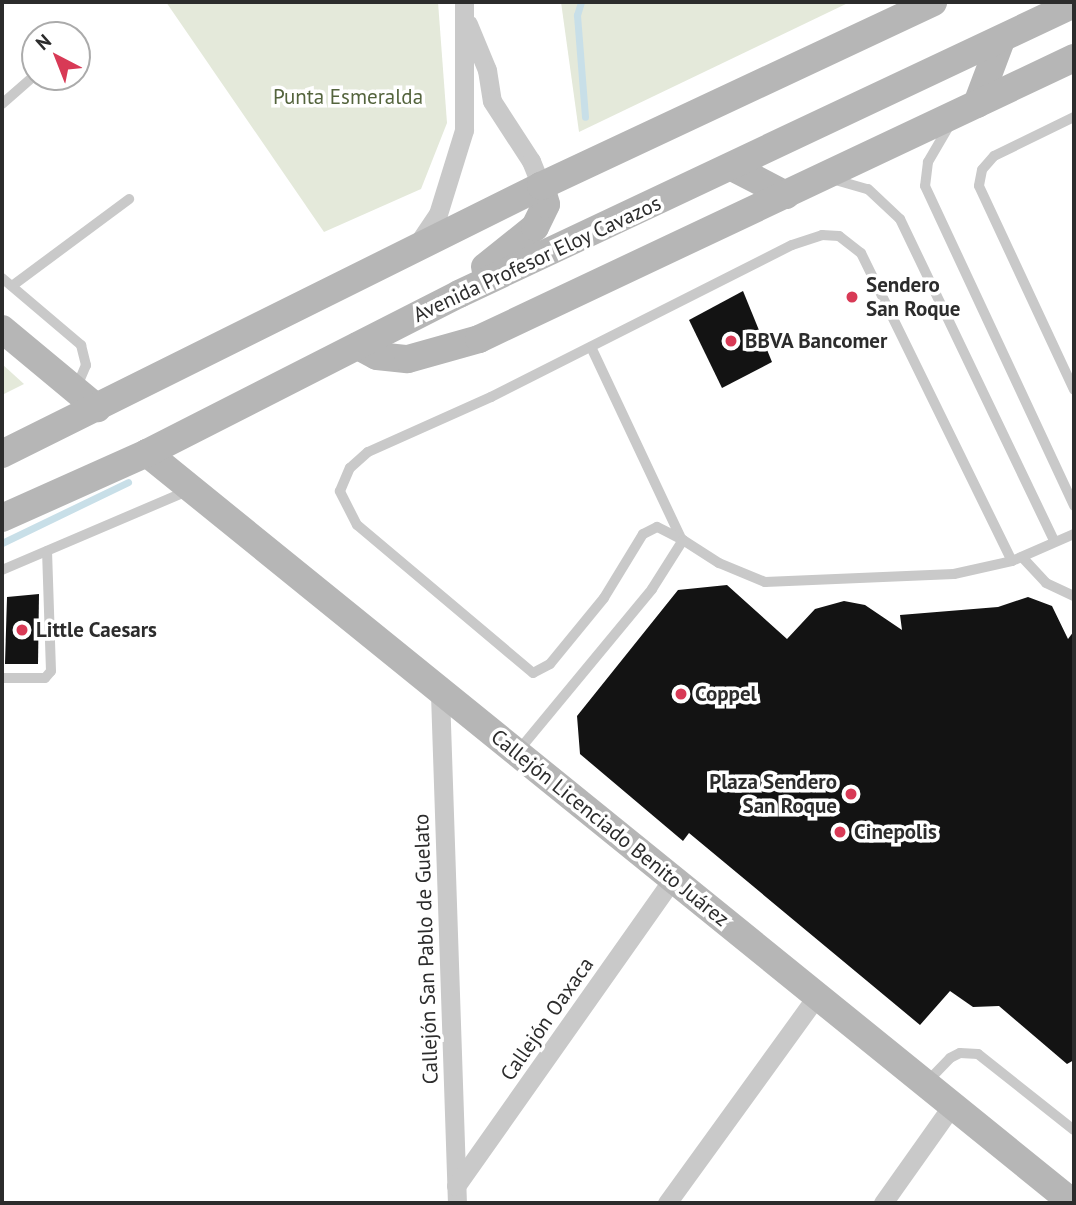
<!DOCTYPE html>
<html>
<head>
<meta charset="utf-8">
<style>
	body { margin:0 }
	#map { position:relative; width:1076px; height:1205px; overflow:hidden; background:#fff; font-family:"PT Sans",sans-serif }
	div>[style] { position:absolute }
	.green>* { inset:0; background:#e4e9da }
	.stream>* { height:7px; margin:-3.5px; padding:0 3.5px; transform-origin:3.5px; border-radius:3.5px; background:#c8dfe8 }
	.building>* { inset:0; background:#131313 }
	.lane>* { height:10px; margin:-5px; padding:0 5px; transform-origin:5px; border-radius:5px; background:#c9c9c9 }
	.street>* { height:19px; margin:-9.5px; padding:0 9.5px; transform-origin:9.5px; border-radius:9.5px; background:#c9c9c9 }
	.secondary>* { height:28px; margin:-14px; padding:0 14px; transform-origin:14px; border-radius:14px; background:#b6b6b6 }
	.dots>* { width:19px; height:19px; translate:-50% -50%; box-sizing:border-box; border:4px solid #fff; border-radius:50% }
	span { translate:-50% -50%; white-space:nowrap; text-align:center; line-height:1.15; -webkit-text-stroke:7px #fff; paint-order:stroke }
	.park-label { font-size:21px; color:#54643d }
	.street-label { font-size:21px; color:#2c2c2c }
	.poi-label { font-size:21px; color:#2c2c2c; font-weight:700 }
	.left { translate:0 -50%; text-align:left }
	.right { translate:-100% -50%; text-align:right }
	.frame { position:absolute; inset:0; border:4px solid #2c2c2c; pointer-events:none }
	.north { position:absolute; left:21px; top:21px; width:70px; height:70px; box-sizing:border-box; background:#fff; border:2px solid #ababab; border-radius:50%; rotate:318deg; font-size:19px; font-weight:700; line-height:28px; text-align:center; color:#2c2c2c }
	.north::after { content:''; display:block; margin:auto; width:24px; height:32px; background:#d83a56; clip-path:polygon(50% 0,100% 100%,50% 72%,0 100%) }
</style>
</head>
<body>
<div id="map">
	<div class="green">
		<i style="clip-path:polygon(166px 2px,438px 2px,447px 123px,421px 189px,324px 232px)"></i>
		<i style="clip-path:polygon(561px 2px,850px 2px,579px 132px)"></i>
		<i style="clip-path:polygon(2px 364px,24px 384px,2px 395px)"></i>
	</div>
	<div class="stream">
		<i style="left:581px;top:2px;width:14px;rotate:107deg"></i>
		<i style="left:577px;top:15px;width:102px;rotate:85.5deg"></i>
		<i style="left:2px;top:543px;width:140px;rotate:-25.8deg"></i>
	</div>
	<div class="building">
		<i style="clip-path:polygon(743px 291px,772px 362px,722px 388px,689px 320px)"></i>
		<i style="clip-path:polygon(727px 585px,787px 639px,815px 609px,844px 601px,865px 605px,902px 630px,900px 615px,998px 607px,1028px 597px,1052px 606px,1068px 639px,1074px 631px,1074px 1060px,1067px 1064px,999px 1006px,973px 1007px,950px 991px,920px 1025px,689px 833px,683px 841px,580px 754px,577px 716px,678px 590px)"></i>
		<i style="clip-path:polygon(39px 594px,38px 664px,5px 664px,7px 597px)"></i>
	</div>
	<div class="lane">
		<i style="left:2px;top:104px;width:44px;rotate:-41.3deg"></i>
		<i style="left:1074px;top:117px;width:89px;rotate:154deg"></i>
		<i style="left:994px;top:156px;width:18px;rotate:131deg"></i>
		<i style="left:982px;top:170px;width:16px;rotate:101deg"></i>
		<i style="left:979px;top:186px;width:225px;rotate:65deg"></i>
		<i style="left:949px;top:126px;width:42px;rotate:120.3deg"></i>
		<i style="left:928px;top:162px;width:24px;rotate:97deg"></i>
		<i style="left:925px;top:186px;width:353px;rotate:65deg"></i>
		<i style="left:832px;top:179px;width:37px;rotate:16deg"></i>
		<i style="left:868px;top:189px;width:44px;rotate:43.2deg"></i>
		<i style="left:900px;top:219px;width:358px;rotate:64.4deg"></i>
		<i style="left:2px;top:278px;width:104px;rotate:40.3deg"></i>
		<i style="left:81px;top:345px;width:21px;rotate:76deg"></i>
		<i style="left:86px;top:365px;width:23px;rotate:113deg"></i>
		<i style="left:12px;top:286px;width:146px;rotate:-36.6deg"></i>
		<i style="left:591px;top:347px;width:213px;rotate:64.8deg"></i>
		<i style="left:683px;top:540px;width:29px;rotate:-153deg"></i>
		<i style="left:657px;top:527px;width:16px;rotate:153deg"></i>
		<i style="left:643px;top:534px;width:75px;rotate:121.4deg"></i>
		<i style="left:604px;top:598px;width:85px;rotate:129.3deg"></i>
		<i style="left:550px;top:664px;width:19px;rotate:152deg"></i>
		<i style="left:533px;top:673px;width:230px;rotate:-139.9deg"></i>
		<i style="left:357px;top:525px;width:38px;rotate:-117deg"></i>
		<i style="left:340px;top:491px;width:25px;rotate:-67deg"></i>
		<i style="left:350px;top:468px;width:24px;rotate:-42deg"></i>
		<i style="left:368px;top:452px;width:135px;rotate:-24.1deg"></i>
		<i style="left:491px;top:397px;width:337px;rotate:-26.8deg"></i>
		<i style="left:792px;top:245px;width:32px;rotate:-18deg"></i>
		<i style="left:822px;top:235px;width:17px;rotate:3deg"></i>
		<i style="left:839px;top:236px;width:28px;rotate:38deg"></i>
		<i style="left:861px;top:253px;width:343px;rotate:63.9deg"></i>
		<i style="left:1022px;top:557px;width:35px;rotate:47deg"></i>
		<i style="left:1046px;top:583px;width:31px;rotate:25deg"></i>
		<i style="left:2px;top:570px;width:201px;rotate:-23.1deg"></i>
		<i style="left:2px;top:678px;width:43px"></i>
		<i style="left:45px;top:678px;width:9px;rotate:-49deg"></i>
		<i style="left:51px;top:671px;width:120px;rotate:-91.9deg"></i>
		<i style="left:519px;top:750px;width:209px;rotate:-50.4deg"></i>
		<i style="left:652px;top:589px;width:58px;rotate:-57.7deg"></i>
		<i style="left:683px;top:540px;width:43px;rotate:32.6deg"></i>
		<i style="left:719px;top:563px;width:50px;rotate:22.4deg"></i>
		<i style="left:765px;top:582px;width:189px;rotate:-2.4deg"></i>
		<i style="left:954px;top:574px;width:59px;rotate:-12.6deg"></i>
		<i style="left:1012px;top:561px;width:68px;rotate:-23.5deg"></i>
		<i style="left:927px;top:1082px;width:33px;rotate:-46deg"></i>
		<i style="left:950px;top:1058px;width:11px;rotate:-27deg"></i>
		<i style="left:960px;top:1053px;width:18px;rotate:3deg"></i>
		<i style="left:978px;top:1054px;width:122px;rotate:38.4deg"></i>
	</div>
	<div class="street">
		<i style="left:468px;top:24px;width:50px;rotate:67.6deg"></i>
		<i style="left:487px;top:70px;width:31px;rotate:81deg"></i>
		<i style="left:492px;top:101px;width:72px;rotate:57deg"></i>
		<i style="left:531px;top:161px;width:27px;rotate:68deg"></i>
		<i style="left:417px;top:245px;width:37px;rotate:-56deg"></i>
		<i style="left:438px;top:214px;width:88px;rotate:-72.8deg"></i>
		<i style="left:464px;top:130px;width:128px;rotate:-90deg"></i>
		<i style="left:440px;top:694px;width:509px;rotate:88.09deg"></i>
		<i style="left:456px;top:1186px;width:378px;rotate:-54.8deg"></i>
		<i style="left:667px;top:1203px;width:256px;rotate:-54.1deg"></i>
		<i style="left:883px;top:1203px;width:118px;rotate:-54.7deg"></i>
	</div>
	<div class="secondary">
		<i style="left:977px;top:104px;width:68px;rotate:-69.4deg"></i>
		<i style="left:732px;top:167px;width:61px;rotate:27.4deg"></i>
		<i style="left:485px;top:267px;width:64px;rotate:-38.7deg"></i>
		<i style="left:535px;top:227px;width:25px;rotate:-64deg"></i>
		<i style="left:546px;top:204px;width:19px;rotate:-106deg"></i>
		<i style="left:2px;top:329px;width:124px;rotate:39.7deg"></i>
		<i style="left:358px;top:346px;width:21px;rotate:28deg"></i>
		<i style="left:377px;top:356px;width:31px;rotate:6deg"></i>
		<i style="left:408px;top:359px;width:74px;rotate:-15.7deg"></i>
		<i style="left:479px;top:339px;width:658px;rotate:-25.28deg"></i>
		<i style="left:147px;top:453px;width:1192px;rotate:39.01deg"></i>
		<i style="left:2px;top:454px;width:602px;rotate:-26.44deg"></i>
		<i style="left:541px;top:186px;width:433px;rotate:-25.1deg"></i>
		<i style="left:2px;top:518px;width:159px;rotate:-24.1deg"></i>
		<i style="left:147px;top:453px;width:350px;rotate:-27deg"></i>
		<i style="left:459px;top:294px;width:680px;rotate:-25.25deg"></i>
	</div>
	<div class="dots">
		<i style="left:852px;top:297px;background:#d83a56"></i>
		<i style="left:731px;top:341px;background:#d83a56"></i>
		<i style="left:22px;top:630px;background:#d83a56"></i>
		<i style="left:681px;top:694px;background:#d83a56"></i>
		<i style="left:851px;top:794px;background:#d83a56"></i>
		<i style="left:840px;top:832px;background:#d83a56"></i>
	</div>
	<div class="park-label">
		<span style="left:348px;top:97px">Punta Esmeralda</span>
	</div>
	<div class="street-label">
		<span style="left:537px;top:259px;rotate:-25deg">Avenida Profesor Eloy Cavazos</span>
		<span style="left:610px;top:828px;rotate:39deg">Callejón Licenciado Benito Juárez</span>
		<span style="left:426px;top:949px;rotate:-92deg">Callejón San Pablo de Guelato</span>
		<span style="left:547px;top:1019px;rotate:-55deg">Callejón Oaxaca</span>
	</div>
	<div class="poi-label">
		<span class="left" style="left:866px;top:297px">Sendero<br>San Roque</span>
		<span class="left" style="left:745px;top:341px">BBVA Bancomer</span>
		<span class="left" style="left:36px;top:630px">Little Caesars</span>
		<span class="left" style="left:695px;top:694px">Coppel</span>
		<span class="right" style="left:837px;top:794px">Plaza Sendero<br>San Roque</span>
		<span class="left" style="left:854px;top:832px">Cinepolis</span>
	</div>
	<div class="frame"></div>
	<div class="north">N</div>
</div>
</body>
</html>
